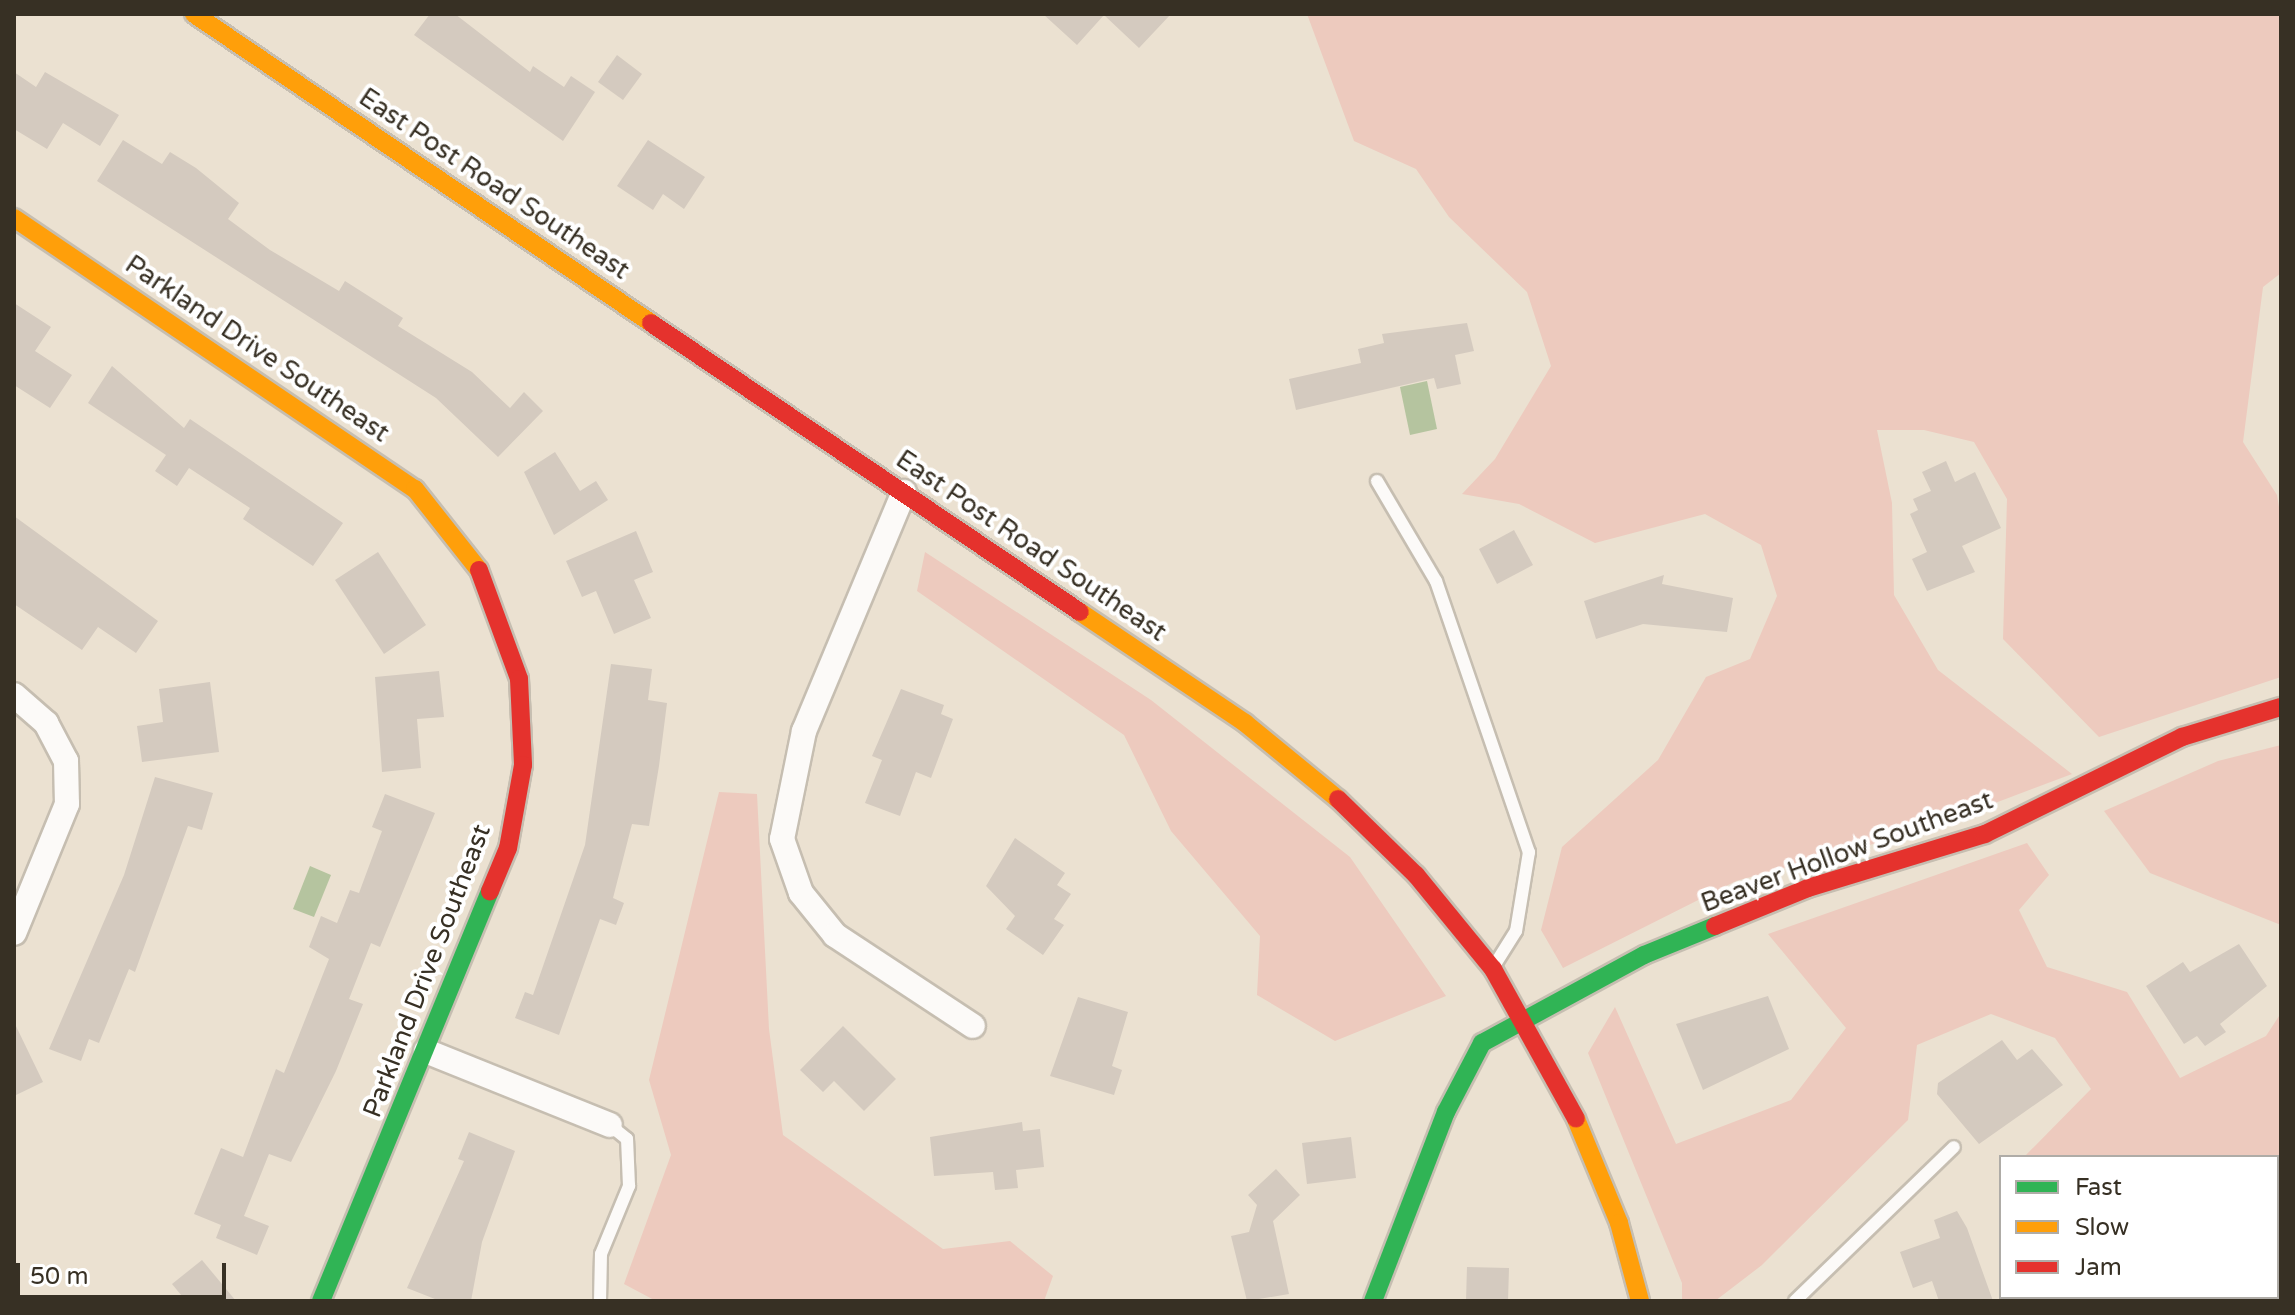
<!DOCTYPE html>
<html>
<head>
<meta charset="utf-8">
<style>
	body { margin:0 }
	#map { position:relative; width:2295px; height:1315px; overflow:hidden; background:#ebe1d1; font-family:"Varela Round",sans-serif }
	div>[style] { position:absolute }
	.green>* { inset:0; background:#edcabe }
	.water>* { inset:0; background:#b5c49f }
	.building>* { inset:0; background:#d4cabf }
	.roads { filter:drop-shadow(2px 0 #c6beb1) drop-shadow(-2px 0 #c6beb1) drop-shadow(0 2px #c6beb1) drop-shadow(0 -2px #c6beb1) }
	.lane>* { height:12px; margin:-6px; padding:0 6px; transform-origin:6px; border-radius:6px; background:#fcfaf8 }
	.street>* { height:24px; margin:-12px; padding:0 12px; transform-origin:12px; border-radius:12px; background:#fcfaf8 }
	.fast>* { height:18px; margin:-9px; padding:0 9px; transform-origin:9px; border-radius:9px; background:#30b455 }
	.slow>* { height:18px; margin:-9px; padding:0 9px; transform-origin:9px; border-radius:9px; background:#ff9f0a }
	.jam>* { height:18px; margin:-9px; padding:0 9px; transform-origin:9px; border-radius:9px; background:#e5322d }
	span { translate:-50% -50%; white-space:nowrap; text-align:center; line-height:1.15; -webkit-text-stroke:8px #fff; paint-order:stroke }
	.street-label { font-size:26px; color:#373024 }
	.frame { position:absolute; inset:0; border:16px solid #373024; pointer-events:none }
	.legend { position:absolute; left:1999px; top:1155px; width:280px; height:144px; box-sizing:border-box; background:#fff; border:2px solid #afaca7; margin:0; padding:10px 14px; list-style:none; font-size:24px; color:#373024 }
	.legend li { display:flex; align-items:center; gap:16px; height:40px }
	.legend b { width:40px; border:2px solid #afaca7 }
	.scale { position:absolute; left:16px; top:1263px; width:210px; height:36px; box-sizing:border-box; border:4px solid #373024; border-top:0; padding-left:10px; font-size:24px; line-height:28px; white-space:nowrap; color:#373024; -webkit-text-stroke:6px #fff; paint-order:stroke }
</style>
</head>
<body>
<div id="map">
	<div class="green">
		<i style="clip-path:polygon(1307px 14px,2281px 14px,2281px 273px,2263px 287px,2243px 442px,2277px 495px,2281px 519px,2281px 677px,2099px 737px,2003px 639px,2007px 499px,1974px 442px,1924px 430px,1877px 430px,1892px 503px,1894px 595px,1938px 670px,2072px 774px,1921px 831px,1736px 881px,1563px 968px,1541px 930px,1562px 847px,1658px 760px,1706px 677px,1750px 659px,1777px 596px,1761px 545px,1705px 514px,1595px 543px,1519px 504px,1462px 494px,1495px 459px,1551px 366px,1527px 292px,1449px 217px,1416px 169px,1354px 141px)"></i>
		<i style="clip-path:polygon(925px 552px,1151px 700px,1350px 857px,1446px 996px,1335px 1041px,1257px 995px,1260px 936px,1171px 831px,1124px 735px,917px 591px)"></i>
		<i style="clip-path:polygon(2281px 745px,2281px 925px,2150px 873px,2104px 811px,2218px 761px)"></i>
		<i style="clip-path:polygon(719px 792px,757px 794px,769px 1029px,783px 1135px,943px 1249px,1010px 1241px,1053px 1276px,1044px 1301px,656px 1301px,624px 1284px,671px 1155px,649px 1080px)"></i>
		<i style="clip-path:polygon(2027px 843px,2049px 875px,2019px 910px,2047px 967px,2127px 992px,2180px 1078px,2266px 1036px,2281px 1013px,2281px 1301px,2035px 1301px,2277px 1297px,2277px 1157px,2024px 1157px,2091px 1089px,2055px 1038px,1991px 1014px,1917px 1045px,1908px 1120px,1762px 1265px,1715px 1301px,1682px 1301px,1682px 1283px,1588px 1053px,1615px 1007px,1676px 1144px,1791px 1100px,1846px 1028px,1768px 934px)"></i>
	</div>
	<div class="water">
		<i style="clip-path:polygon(1427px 381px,1437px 429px,1410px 435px,1400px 387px)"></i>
		<i style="clip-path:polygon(310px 866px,331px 875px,314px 917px,293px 909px)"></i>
	</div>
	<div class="building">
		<i style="clip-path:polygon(430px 14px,455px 14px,530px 72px,533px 66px,564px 87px,571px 76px,595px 92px,563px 141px,414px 35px)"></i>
		<i style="clip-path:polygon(1043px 14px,1171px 14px,1139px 48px,1104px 15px,1077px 45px)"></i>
		<i style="clip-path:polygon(617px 55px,642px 74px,623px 100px,598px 82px)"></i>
		<i style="clip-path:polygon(14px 72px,36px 87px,45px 72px,119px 115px,100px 146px,63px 123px,47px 149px,14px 129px)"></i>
		<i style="clip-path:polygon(123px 140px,162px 164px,170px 152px,196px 168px,239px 203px,228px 219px,270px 250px,339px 291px,345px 281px,403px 318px,398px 326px,472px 372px,510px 408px,524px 392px,543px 411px,498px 457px,436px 398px,97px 181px)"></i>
		<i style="clip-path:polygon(648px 140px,705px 177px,684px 209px,663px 194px,653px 210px,617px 186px)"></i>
		<i style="clip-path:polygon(14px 303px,51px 327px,35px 351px,72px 375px,50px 408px,14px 385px)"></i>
		<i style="clip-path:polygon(1467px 323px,1474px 351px,1455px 355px,1461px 384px,1437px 389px,1434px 378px,1296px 410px,1289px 379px,1361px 363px,1358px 349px,1384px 343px,1382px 334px)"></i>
		<i style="clip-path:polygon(112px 366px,184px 428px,190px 419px,343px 523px,313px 566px,243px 519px,250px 508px,189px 468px,177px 486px,155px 471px,166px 455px,88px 403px)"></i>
		<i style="clip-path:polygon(555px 452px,580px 491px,596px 481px,608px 500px,554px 535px,524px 472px)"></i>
		<i style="clip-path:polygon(1946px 461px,1955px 482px,1975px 472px,2001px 528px,1962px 546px,1975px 572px,1927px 591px,1912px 559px,1927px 552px,1910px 514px,1918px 510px,1913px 499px,1931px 491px,1922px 472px)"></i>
		<i style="clip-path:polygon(14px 516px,158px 621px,136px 653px,98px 627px,82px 650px,14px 604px)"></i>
		<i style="clip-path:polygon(1514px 530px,1533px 565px,1497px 584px,1479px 549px)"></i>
		<i style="clip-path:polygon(636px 531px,653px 572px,634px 580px,651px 618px,614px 634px,596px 591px,582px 597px,566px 561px)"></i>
		<i style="clip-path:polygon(378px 552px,426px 625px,384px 654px,335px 580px)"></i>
		<i style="clip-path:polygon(1664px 575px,1662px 584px,1733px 598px,1727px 632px,1643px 624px,1596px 639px,1584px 601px)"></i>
		<i style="clip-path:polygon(611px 664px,652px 669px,648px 700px,667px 703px,659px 766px,649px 826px,632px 824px,613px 898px,624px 903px,616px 925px,600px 919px,559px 1035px,515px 1018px,525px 992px,533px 995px,585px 845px)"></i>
		<i style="clip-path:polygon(439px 671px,444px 717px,417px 719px,421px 768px,382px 772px,375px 677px)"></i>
		<i style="clip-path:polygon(210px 682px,219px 752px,142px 762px,137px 726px,163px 722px,159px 689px)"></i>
		<i style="clip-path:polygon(901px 689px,944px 705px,941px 714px,953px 719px,931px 778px,916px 772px,900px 816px,865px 803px,882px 760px,872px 756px)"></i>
		<i style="clip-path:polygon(155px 777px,213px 793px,202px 830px,188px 826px,135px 972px,129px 969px,99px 1043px,89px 1039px,81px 1061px,49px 1049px,124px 875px)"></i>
		<i style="clip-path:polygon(385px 794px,435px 813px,380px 947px,371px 943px,349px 999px,363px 1004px,336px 1071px,291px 1162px,269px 1154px,244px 1216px,269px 1226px,257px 1255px,216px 1238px,221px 1225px,194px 1214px,221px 1148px,243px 1157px,276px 1069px,284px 1073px,329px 959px,309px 947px,321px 916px,337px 923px,350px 890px,359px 893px,382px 831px,372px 827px)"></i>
		<i style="clip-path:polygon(1015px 838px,1065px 873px,1057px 885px,1071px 894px,1054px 919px,1064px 925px,1043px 955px,1006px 929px,1015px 916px,986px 886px)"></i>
		<i style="clip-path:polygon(2239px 944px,2267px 986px,2220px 1024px,2226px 1032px,2205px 1046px,2197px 1036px,2184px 1044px,2146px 986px,2183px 962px,2190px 972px)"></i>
		<i style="clip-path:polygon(1768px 996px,1789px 1049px,1703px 1090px,1676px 1024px)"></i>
		<i style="clip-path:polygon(1078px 997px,1128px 1012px,1112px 1066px,1122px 1070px,1114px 1095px,1050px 1076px)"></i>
		<i style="clip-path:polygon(14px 1022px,43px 1082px,14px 1096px)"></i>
		<i style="clip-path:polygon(843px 1026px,896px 1079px,864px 1111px,834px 1081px,823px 1092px,800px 1070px)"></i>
		<i style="clip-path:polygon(2002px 1040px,2017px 1060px,2032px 1049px,2063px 1085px,1979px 1144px,1937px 1094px,1938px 1083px)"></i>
		<i style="clip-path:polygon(1022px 1122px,1023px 1131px,1040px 1129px,1044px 1167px,1016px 1170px,1018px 1188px,995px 1190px,993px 1172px,934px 1176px,930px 1137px)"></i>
		<i style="clip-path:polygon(469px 1132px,515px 1151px,482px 1242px,471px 1301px,440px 1301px,407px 1288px,464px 1161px,458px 1159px)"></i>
		<i style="clip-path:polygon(1351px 1137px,1356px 1178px,1307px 1184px,1302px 1143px)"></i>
		<i style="clip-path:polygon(1276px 1169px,1300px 1195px,1273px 1221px,1289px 1294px,1247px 1301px,1231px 1236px,1249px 1232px,1257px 1205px,1248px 1195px)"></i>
		<i style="clip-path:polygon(1957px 1211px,1967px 1228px,1993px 1301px,1939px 1301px,1932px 1281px,1913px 1288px,1900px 1252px,1940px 1238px,1934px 1220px)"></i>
		<i style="clip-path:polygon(202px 1260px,236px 1301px,186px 1301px,172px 1284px)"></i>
		<i style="clip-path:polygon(1467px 1267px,1509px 1268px,1508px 1301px,1466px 1301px)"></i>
	</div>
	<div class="roads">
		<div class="lane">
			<i style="left:1377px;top:481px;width:116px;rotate:59.5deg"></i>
			<i style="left:1436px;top:581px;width:287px;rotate:71.1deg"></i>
			<i style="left:1529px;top:852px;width:80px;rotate:99.3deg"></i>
			<i style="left:1516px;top:931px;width:41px;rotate:122.2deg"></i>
			<i style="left:600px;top:1301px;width:47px;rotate:-88.8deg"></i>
			<i style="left:601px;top:1254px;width:74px;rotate:-67.6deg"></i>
			<i style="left:629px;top:1186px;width:47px;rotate:-92.4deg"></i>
			<i style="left:627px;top:1139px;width:22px;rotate:-141deg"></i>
			<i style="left:1795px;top:1301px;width:221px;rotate:-44.1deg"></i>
		</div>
		<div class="street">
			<i style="left:904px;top:492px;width:259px;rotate:112.7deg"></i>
			<i style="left:804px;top:731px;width:110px;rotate:101.5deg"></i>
			<i style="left:782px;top:839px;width:57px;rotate:70.6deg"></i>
			<i style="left:801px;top:893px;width:54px;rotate:51deg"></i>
			<i style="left:835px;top:935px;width:165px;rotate:33.4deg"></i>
			<i style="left:14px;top:695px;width:43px;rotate:41.2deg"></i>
			<i style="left:46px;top:723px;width:43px;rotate:62.2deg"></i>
			<i style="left:66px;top:761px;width:43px;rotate:88.7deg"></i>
			<i style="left:67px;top:804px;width:139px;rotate:112.3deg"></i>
			<i style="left:426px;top:1051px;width:198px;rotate:21.9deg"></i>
		</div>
		<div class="fast">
			<i style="left:321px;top:1301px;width:443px;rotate:-67.6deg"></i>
			<i style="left:1373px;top:1301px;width:203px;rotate:-68.9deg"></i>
			<i style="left:1446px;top:1112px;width:78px;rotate:-62.4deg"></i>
			<i style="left:1482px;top:1043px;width:184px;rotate:-28.5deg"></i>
			<i style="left:1644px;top:955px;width:77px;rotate:-22.2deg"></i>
		</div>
		<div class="slow">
			<i style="left:194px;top:14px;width:552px;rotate:34.06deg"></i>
			<i style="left:14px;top:218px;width:484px;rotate:34.1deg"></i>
			<i style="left:415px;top:489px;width:103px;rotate:51.7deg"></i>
			<i style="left:1080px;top:612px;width:199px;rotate:33.9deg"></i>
			<i style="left:1245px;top:723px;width:120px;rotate:39.3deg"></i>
			<i style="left:1576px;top:1119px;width:113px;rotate:67.5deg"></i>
			<i style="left:1619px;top:1223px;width:81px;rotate:74.9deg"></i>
		</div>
		<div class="jam">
			<i style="left:651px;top:323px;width:517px;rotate:33.97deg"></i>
			<i style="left:479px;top:570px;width:116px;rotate:69.8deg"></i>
			<i style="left:519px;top:679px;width:86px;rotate:87.3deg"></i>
			<i style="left:523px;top:765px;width:84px;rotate:100.2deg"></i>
			<i style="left:508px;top:848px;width:47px;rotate:112.7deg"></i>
			<i style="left:1338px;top:799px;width:109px;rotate:44.3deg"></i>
			<i style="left:1416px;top:875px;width:122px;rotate:50.7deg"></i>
			<i style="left:1493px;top:969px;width:171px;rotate:61deg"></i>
			<i style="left:1715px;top:926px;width:100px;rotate:-22.2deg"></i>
			<i style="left:1808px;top:888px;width:185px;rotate:-17deg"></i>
			<i style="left:1985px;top:834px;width:220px;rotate:-26.2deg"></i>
			<i style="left:2182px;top:737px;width:103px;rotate:-16.9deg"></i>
		</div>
	</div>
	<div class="street-label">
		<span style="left:494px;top:184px;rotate:34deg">East Post Road Southeast</span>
		<span style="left:257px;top:349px;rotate:34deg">Parkland Drive Southeast</span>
		<span style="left:1031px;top:546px;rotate:34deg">East Post Road Southeast</span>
		<span style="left:1847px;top:852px;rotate:-20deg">Beaver Hollow Southeast</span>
		<span style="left:427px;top:971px;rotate:-69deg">Parkland Drive Southeast</span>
	</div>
	<div class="frame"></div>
	<ul class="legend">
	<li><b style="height:10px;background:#30b455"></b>Fast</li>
	<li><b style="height:10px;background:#ff9f0a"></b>Slow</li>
	<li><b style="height:10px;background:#e5322d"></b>Jam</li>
	</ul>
	<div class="scale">50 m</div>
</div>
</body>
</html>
